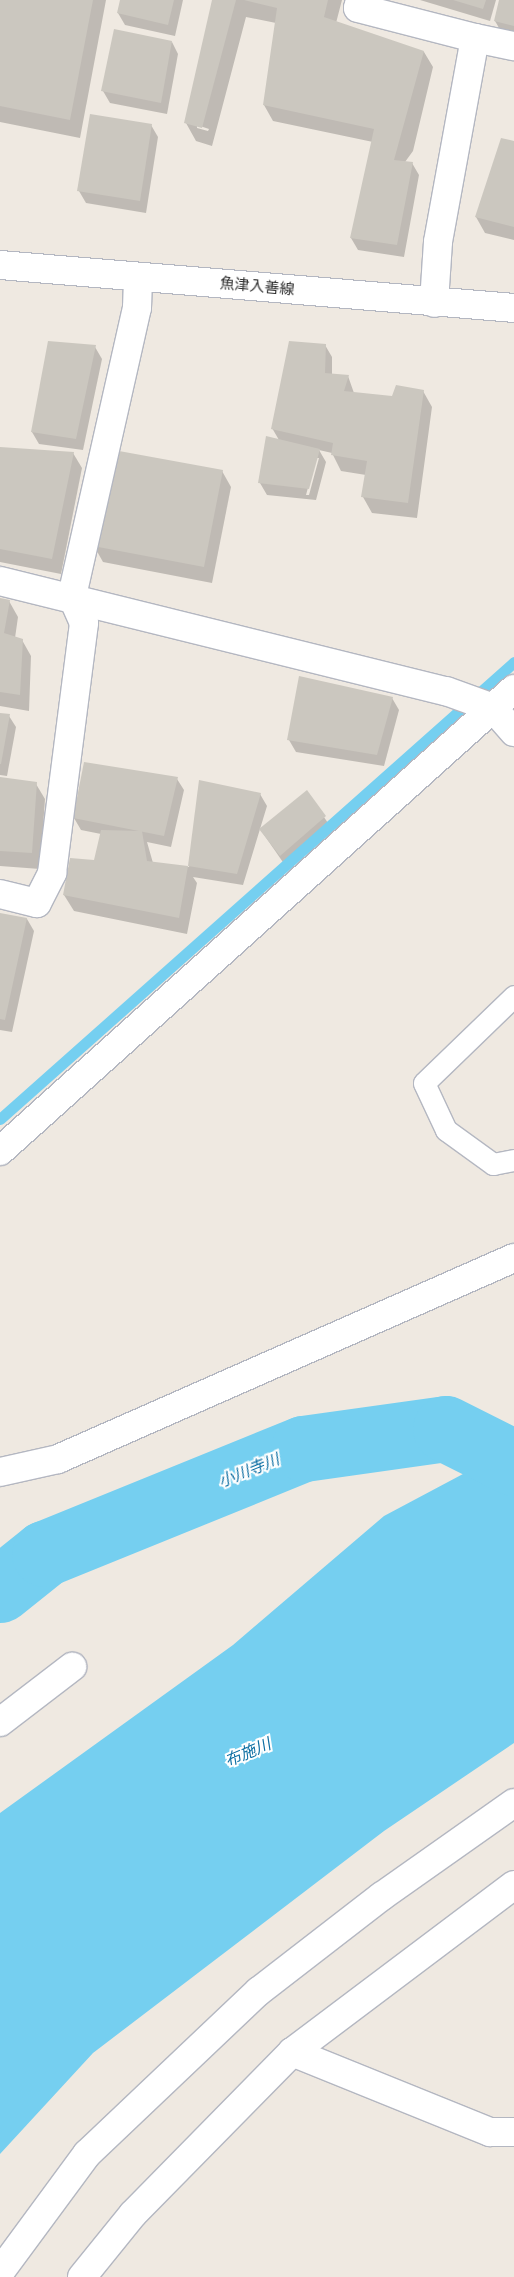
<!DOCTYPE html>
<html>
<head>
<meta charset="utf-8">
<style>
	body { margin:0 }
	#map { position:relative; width:514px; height:2277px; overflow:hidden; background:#efe9e1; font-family:Roboto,"Noto Sans JP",sans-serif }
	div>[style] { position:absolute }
	.water>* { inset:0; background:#75cff0 }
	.shadow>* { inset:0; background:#0003 }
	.stream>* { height:11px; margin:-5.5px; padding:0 5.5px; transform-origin:5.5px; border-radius:5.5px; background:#75cff0 }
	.river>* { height:66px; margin:-33px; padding:0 33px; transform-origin:33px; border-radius:33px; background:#75cff0 }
	.building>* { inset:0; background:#cbc7bf }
	.roads { filter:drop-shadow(1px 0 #b4b7c1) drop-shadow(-1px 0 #b4b7c1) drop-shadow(0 1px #b4b7c1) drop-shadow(0 -1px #b4b7c1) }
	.lane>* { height:21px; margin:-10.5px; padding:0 10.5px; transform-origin:10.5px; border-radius:10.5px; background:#fff }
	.street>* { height:28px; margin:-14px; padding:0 14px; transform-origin:14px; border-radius:14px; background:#fff }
	.secondary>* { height:28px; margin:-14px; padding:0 14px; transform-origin:14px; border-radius:14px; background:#fff }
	span { translate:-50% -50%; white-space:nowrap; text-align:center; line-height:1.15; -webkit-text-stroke:4px #fff; paint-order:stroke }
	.street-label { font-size:15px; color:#2e2e2e }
	.water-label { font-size:16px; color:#0d6fa3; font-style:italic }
</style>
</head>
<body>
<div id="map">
	<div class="water">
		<i style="clip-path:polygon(514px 1447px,514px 1743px,384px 1831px,93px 2053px,0 2154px,0 1813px,233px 1645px,384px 1516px)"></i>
	</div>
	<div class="shadow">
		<i style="clip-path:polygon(0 0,106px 0,80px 138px,0 122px)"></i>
		<i style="clip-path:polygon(121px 0,183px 0,175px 36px,125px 25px,118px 13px)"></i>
		<i style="clip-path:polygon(evenodd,213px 0,342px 0,336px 23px,424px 52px,433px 67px,413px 151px,405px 162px,412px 163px,419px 175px,404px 257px,358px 250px,351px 238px,373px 142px,273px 121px,264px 105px,276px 23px,246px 17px,212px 146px,196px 141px,186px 123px,213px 0,197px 125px,209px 129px,208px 131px,197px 128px,197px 125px)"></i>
		<i style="clip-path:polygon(420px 0,496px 0,490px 21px)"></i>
		<i style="clip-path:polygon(500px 0,514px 0,514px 36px,502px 33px,495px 21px)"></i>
		<i style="clip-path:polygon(172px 42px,178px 54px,167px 114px,110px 103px,103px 91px)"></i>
		<i style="clip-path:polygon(151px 125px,158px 137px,146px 213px,86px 203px,79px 191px)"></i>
		<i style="clip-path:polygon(514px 142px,514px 240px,485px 233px,476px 217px)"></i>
		<i style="clip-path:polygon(evenodd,325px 345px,332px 357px,332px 375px,348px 376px,354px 393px,393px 397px,423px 391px,432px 407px,417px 518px,372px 513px,363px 497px,366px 475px,341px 471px,332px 453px,319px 450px,326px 462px,316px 500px,267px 495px,260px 483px,279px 440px,272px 428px,325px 345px,316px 458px,319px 458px,309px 495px,306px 495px,316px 458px)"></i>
		<i style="clip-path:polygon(95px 347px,102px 359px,83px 450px,39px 444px,32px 432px)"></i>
		<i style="clip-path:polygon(0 449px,73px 453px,82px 468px,61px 574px,0 562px)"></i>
		<i style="clip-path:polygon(222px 471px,231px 487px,212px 583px,103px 562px,94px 546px)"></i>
		<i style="clip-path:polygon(0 599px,9px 601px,18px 617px,15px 638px,22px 640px,31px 656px,29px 711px,0 706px)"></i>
		<i style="clip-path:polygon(392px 698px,399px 710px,384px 766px,296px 752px,289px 740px)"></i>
		<i style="clip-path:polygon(0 715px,9px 716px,16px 727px,7px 776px,0 775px)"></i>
		<i style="clip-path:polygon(0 778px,36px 784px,45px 799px,40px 869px,0 866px)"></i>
		<i style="clip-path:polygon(177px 779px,184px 790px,171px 847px,147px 842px,153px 863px,189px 867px,200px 781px,260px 794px,267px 806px,243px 885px,193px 877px,197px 883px,187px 934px,74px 911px,64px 895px,95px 862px,101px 834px,81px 830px,74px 818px)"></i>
		<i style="clip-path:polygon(307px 792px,332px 829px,287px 868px,260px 829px)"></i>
		<i style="clip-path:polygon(0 915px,27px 919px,34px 931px,12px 1032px,0 1030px)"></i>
	</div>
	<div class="stream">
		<i style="left:0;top:1119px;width:688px;rotate:-41.64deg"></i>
		<i style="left:0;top:1555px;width:45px;rotate:-1.3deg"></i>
	</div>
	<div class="river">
		<i style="left:0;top:1590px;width:58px;rotate:-38.7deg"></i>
		<i style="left:45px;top:1554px;width:279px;rotate:-22.1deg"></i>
		<i style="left:304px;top:1449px;width:143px;rotate:-8deg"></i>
		<i style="left:446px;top:1429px;width:76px;rotate:26.6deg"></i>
	</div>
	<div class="building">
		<i style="clip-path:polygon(0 0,93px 0,70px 120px,0 106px)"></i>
		<i style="clip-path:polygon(120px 0,174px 0,168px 25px,117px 13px)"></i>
		<i style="clip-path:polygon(212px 0,236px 0,202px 128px,184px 123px)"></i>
		<i style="clip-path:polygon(244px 0,328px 0,324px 17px,424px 51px,394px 160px,413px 162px,397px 245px,350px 238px,374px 129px,263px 105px,277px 8px)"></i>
		<i style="clip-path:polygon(453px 0,486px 0,483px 9px)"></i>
		<i style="clip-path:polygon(499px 0,514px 0,514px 26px,494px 21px)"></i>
		<i style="clip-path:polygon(114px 29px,172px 41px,161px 103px,101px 91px)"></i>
		<i style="clip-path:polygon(90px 114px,152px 124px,140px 201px,77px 191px)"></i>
		<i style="clip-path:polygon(501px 138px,514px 141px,514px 227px,475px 217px)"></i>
		<i style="clip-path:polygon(48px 341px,96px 345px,76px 439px,31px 432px)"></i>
		<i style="clip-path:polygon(289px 341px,326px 344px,325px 373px,349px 375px,344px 391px,392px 396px,396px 385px,424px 390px,408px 503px,361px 497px,367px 461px,331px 455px,333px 443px,271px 429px)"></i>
		<i style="clip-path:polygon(266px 436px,320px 449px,309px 489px,258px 483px)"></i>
		<i style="clip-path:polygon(0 447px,74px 452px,52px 559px,0 549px)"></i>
		<i style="clip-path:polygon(119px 451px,223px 470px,204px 567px,93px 546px)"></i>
		<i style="clip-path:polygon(0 598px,10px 600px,4px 633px,23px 639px,20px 695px,0 692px)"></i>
		<i style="clip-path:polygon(299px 676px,393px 697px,377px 755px,287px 740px)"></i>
		<i style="clip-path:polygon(0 713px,10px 714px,1px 764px,0 764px)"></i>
		<i style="clip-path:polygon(84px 762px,178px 777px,164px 836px,73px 818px)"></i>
		<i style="clip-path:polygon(0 777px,37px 782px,32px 853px,0 851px)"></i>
		<i style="clip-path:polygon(199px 780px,261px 793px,237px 874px,188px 866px)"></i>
		<i style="clip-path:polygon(307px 790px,326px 816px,280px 856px,259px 829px)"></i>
		<i style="clip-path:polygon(101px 830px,142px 831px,147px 861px,188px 866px,179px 918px,63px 895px,70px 858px,94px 860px)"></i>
		<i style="clip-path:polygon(0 913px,27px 918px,5px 1020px,0 1019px)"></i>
	</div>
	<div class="roads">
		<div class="lane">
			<i style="left:514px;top:996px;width:125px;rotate:136deg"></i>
			<i style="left:424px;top:1083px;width:52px;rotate:64.9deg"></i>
			<i style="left:446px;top:1130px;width:58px;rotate:35.9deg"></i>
			<i style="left:493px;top:1164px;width:21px;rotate:-11deg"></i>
		</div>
		<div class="street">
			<i style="left:360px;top:0;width:8px;rotate:104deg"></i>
			<i style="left:358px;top:8px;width:121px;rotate:14.4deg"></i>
			<i style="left:475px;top:38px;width:207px;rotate:100.3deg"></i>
			<i style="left:438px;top:242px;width:61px;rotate:93.8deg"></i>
			<i style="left:475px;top:38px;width:40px;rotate:12deg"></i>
			<i style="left:0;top:581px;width:459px;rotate:13.9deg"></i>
			<i style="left:446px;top:691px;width:50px;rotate:19.9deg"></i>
			<i style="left:493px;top:708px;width:32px;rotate:49deg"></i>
			<i style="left:0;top:894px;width:38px;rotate:14deg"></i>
			<i style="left:37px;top:903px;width:34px;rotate:-63deg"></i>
			<i style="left:52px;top:873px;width:252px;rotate:-82.7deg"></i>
			<i style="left:84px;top:623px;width:30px;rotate:-114deg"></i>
			<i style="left:72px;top:596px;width:295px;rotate:-77.3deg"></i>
			<i style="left:137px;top:308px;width:31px;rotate:-88deg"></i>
			<i style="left:0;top:1151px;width:691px;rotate:-41.95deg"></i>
			<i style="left:0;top:1472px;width:59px;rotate:-12.6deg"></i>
			<i style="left:58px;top:1459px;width:498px;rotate:-23.8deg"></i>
			<i style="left:0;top:1722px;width:91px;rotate:-37.4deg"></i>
			<i style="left:514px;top:1885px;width:278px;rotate:143deg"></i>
			<i style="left:292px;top:2052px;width:214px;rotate:22deg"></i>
			<i style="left:490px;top:2132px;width:24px"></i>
			<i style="left:0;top:2272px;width:147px;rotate:-53.6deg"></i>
			<i style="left:87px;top:2154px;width:237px;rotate:-43.5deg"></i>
			<i style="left:259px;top:1991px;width:155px;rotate:-37.7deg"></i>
			<i style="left:382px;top:1896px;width:161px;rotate:-35.2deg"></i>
			<i style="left:82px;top:2277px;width:81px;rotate:-51deg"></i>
			<i style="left:133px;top:2214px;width:227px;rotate:-45.5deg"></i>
		</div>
		<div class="secondary">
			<i style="left:0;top:265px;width:516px;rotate:4.78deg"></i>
		</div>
	</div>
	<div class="street-label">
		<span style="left:257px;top:287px;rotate:5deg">魚津入善線</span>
	</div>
	<div class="water-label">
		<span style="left:249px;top:1471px;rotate:-22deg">小川寺川</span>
		<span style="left:248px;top:1753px;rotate:-23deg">布施川</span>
	</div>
</div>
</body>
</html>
